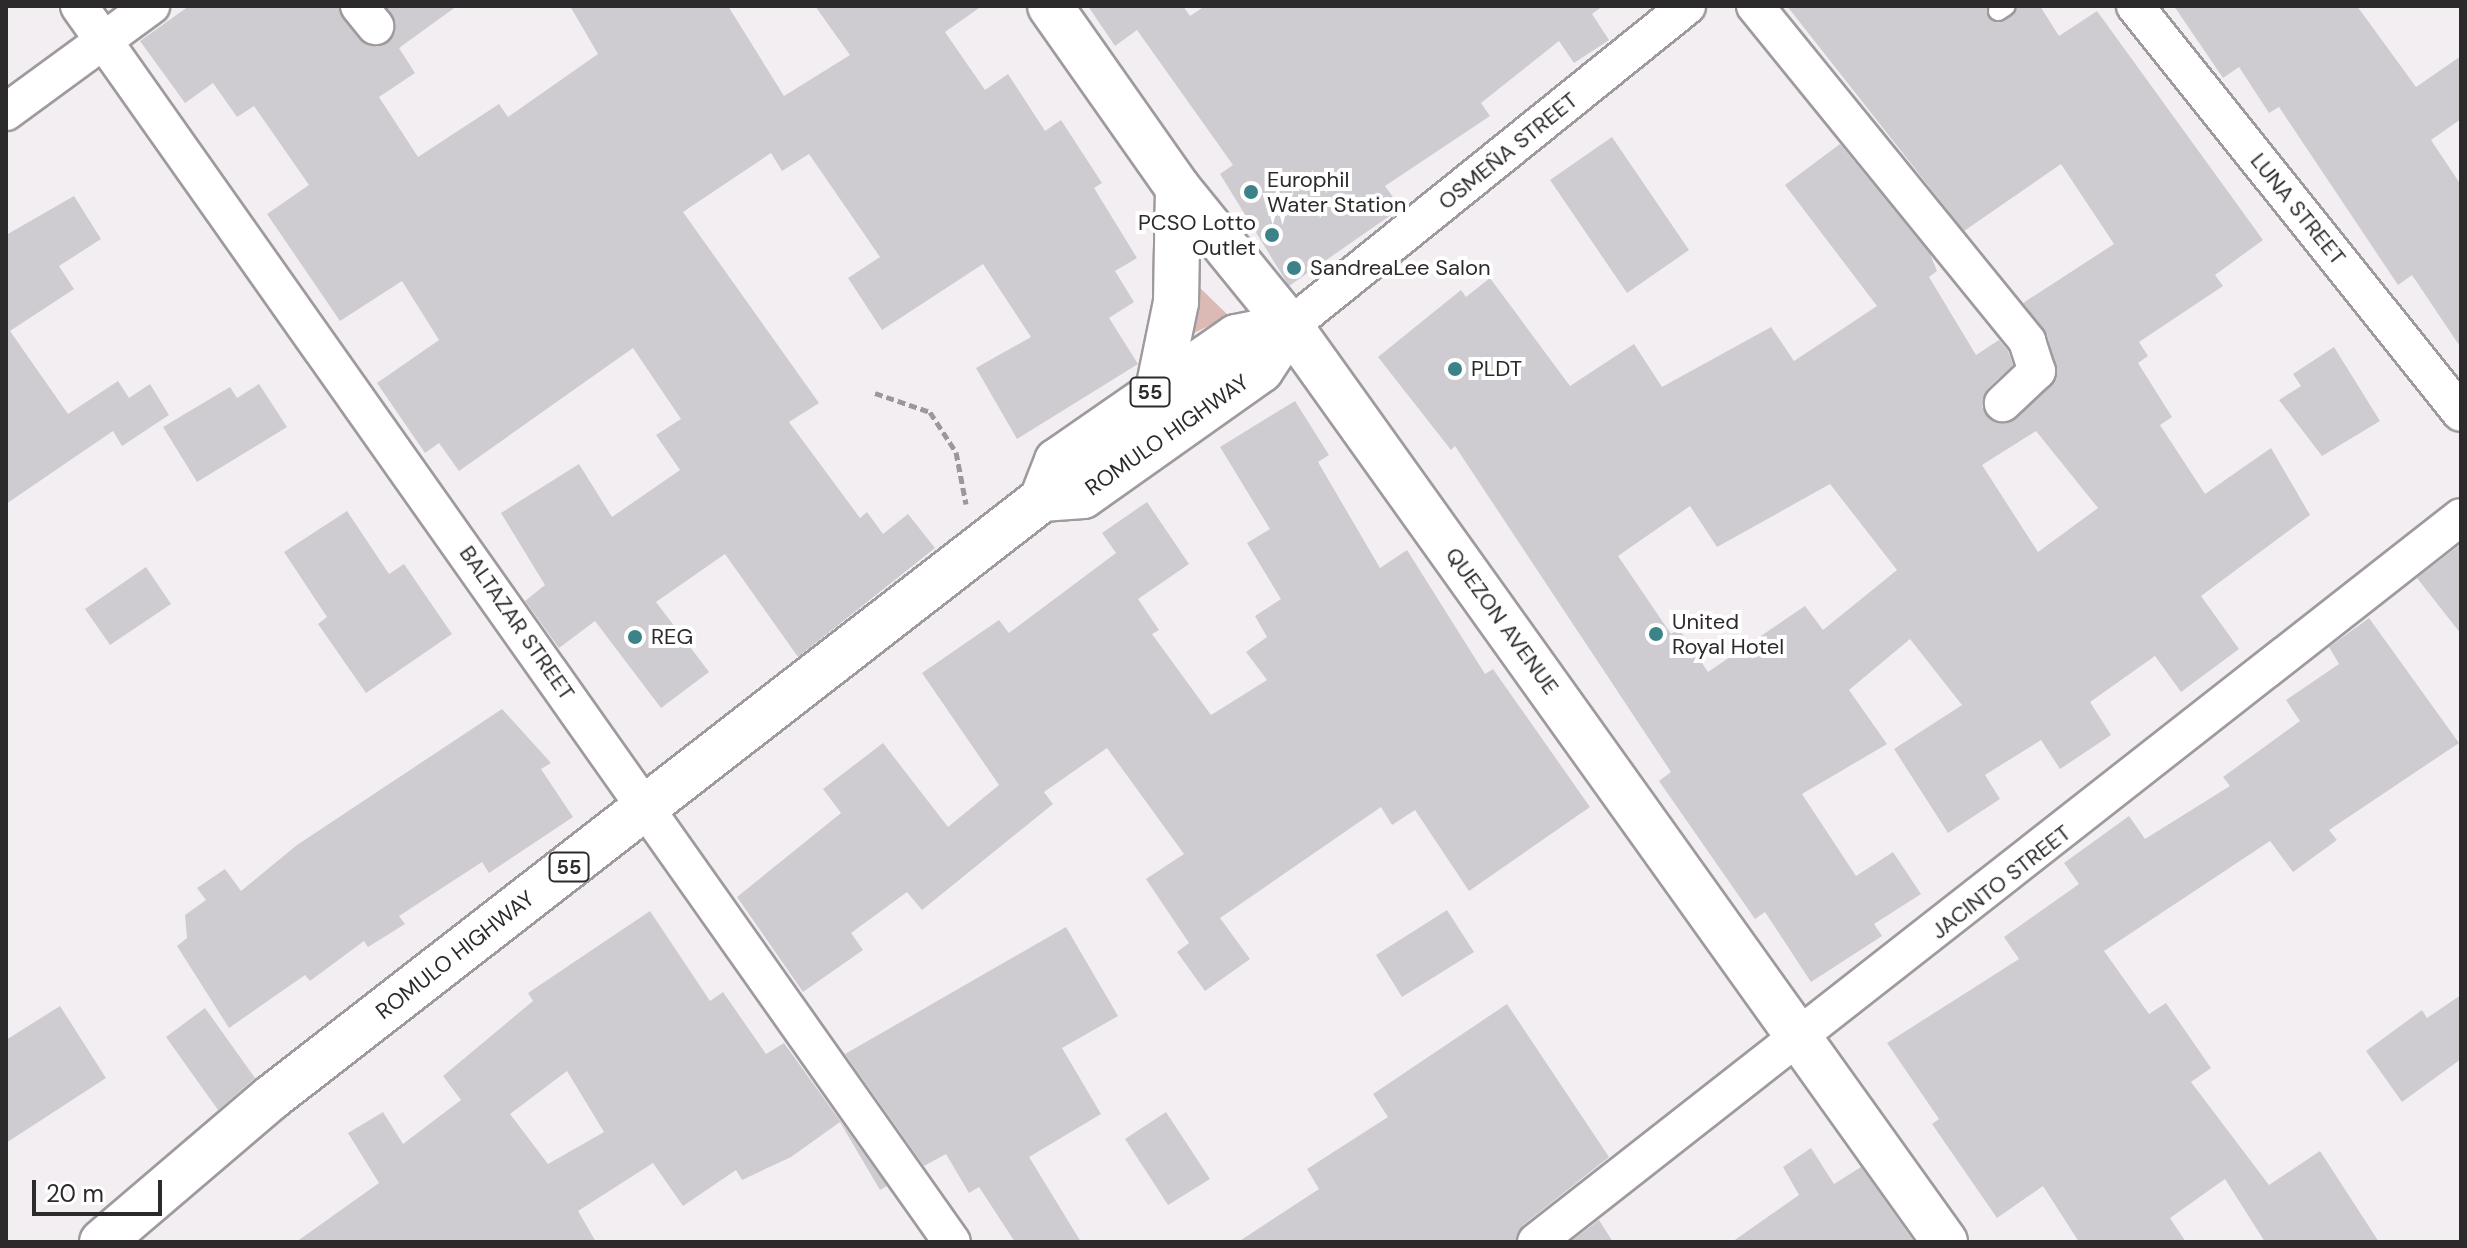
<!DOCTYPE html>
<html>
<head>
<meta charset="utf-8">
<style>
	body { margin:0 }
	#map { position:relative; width:2467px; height:1248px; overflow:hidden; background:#f3eef2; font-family:"DM Sans",sans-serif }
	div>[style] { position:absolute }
	.green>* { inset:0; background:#dbbab5 }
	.building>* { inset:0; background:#cfccd1 }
	.path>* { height:5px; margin-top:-2.5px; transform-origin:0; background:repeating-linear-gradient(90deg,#9b989a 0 8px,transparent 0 12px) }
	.roads { filter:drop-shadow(2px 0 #9f9a9e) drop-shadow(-2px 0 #9f9a9e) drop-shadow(0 2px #9f9a9e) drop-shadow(0 -2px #9f9a9e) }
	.service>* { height:18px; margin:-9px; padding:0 9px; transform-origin:9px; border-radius:9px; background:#fff }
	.minor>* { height:36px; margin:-18px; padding:0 18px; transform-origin:18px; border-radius:18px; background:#fff }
	.tertiary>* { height:44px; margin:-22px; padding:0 22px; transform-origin:22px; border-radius:22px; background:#fff }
	.trunk>* { height:44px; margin:-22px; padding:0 22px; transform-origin:22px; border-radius:22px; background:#fff }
	.dots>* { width:22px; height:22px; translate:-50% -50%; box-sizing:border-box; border:4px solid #fff; border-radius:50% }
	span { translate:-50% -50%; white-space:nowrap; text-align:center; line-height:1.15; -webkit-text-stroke:8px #fff; paint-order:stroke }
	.shield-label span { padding:2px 6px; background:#fff; border:2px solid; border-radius:6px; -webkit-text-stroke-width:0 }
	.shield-label { font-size:20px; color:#2c2a2b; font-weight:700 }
	.street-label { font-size:22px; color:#2c2a2b }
	.poi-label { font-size:22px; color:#2c2a2b }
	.left { translate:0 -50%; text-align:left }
	.right { translate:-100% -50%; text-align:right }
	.frame { position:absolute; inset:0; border:8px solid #2c2a2b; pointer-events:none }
	.scale { position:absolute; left:32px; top:1180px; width:130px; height:36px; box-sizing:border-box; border:4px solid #2c2a2b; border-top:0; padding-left:10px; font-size:24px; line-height:28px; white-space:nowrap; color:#2c2a2b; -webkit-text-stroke:6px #fff; paint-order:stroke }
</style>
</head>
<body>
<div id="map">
	<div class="green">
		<i style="clip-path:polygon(1197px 285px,1229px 316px,1190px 335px)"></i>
	</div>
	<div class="building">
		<i style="clip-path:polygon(189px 6px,338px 6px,359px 39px,377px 47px,395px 33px,386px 6px,457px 6px,399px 48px,415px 73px,379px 97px,418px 157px,499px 104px,508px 117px,598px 54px,570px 6px,728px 6px,784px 96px,850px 55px,815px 6px,982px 6px,945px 32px,985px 90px,1008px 74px,1045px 131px,1061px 120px,1102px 183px,1094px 188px,1137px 258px,1115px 271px,1134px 302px,1109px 318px,1138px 364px,1017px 439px,976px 368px,1031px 337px,983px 264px,882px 330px,848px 278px,880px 257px,809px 154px,782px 171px,771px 153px,683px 212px,819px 403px,789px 422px,860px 518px,867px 512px,883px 534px,908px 514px,935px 548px,798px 657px,725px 554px,656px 602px,709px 672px,661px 708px,595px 621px,559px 648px,525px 601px,545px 585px,501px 513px,579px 464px,612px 517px,680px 470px,656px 435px,681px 419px,633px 348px,459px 471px,439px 443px,425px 453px,377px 383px,439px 340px,402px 281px,340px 321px,267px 214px,309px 185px,254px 106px,237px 117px,213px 83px,185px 103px,140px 41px)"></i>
		<i style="clip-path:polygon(1088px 6px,1183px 6px,1190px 16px,1205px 6px,1603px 6px,1592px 14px,1609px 40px,1574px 63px,1559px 41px,1481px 103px,1490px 116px,1385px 186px,1401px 208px,1289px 286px,1220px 174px,1233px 165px,1137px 30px,1115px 46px)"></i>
		<i style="clip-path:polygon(evenodd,1787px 6px,1987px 6px,1998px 23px,2018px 6px,2040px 6px,2059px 36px,2097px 11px,2263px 240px,2215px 275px,2223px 286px,2139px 342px,2148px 356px,2138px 363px,2172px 417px,2160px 425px,2205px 494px,2271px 448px,2310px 515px,2201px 596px,2239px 649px,2181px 692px,2155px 656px,2090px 702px,2111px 735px,2060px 769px,2041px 740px,1985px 775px,2000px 799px,1948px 833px,1894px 749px,1962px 705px,1910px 639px,1849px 690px,1887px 744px,1802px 794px,1856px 876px,1893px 852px,1921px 894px,1874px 924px,1882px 936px,1811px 982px,1765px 912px,1755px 919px,1659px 781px,1671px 772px,1455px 446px,1451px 450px,1378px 357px,1461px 290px,1466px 297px,1490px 278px,1570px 386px,1634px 344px,1662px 387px,1771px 327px,1794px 361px,1877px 306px,1785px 185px,1840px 144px,1930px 254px,1937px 271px,1929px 277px,1976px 355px,1999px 340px,2008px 351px,2013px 365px,1988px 388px,1982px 407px,1996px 423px,2017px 418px,2057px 375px,2047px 334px,2023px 303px,2114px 244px,2061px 164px,1964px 231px,1787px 6px,2036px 431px,2098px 508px,2038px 552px,1982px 465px,2036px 431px,1787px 6px,1830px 484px,1897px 570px,1823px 630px,1805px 606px,1708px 672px,1679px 629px,1671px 634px,1618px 556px,1690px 506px,1717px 547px,1830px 484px)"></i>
		<i style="clip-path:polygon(2174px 6px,2357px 6px,2416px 87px,2461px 56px,2461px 119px,2431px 140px,2461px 185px,2461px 348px,2412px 275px,2398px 285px,2279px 107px,2269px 113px,2239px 67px,2223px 78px)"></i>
		<i style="clip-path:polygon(1612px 137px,1689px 250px,1627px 293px,1550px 180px)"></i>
		<i style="clip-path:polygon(74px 196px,101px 239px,59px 266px,74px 289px,10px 331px,68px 414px,118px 381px,129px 398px,150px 384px,169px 415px,122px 446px,113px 431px,6px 504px,6px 235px)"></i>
		<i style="clip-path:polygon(2334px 347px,2380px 421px,2322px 456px,2279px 400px,2301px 386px,2293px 374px)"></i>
		<i style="clip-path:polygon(259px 384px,287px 427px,197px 482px,163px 427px,230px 387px,237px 398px)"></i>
		<i style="clip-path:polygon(1295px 401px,1329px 455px,1318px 462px,1380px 568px,1407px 550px,1485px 674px,1493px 669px,1590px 807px,1469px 891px,1415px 810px,1392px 825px,1381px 807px,1220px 918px,1250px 959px,1205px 991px,1177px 952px,1189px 943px,1146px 879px,1184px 854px,1107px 748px,1044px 792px,1053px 804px,922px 910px,907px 892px,851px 933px,863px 950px,803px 992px,737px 897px,841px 813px,823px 789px,883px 743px,948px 827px,999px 785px,922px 673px,999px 620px,1009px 633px,1116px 553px,1102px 533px,1147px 502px,1189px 564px,1138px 599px,1159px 630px,1152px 634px,1211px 715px,1267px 680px,1246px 652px,1267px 637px,1255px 616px,1281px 599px,1247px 543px,1270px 529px,1220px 447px)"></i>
		<i style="clip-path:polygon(347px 511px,389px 574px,404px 564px,452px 634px,366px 693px,318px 624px,327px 617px,284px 552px)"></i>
		<i style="clip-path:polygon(2461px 544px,2461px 634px,2417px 578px)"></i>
		<i style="clip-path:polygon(146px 567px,171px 604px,110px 645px,85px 609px)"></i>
		<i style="clip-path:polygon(2369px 618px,2459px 743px,2329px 830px,2337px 840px,2293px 872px,2270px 841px,2104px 951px,2149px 1014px,2166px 1003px,2211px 1068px,2191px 1082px,2269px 1185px,2320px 1151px,2379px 1242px,2265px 1242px,2225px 1179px,2170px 1218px,2186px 1242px,2079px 1242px,2043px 1186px,1997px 1218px,1932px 1124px,1939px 1119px,1887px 1043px,2019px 959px,2004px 937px,2079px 884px,2064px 863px,2129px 816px,2145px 839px,2230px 786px,2223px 777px,2300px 721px,2286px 700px,2339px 664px,2329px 647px)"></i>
		<i style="clip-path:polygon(502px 709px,551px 763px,541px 769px,573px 817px,489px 873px,482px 862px,399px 916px,405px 924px,368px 947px,364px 941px,310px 981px,305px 975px,229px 1028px,177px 946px,187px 938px,185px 915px,206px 900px,197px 888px,225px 869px,241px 891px,297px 845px)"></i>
		<i style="clip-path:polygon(1447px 910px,1474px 952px,1402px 997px,1376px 955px)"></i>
		<i style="clip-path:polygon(evenodd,650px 911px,710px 1001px,723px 992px,766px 1054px,784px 1043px,887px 1186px,880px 1190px,840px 1122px,791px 1157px,742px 1180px,736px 1170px,683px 1206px,653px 1163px,578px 1211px,596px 1242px,296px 1242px,379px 1183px,348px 1133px,383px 1112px,403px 1144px,461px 1100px,443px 1076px,533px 1001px,528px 993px,650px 911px,567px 1071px,604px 1132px,548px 1164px,510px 1114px,567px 1071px)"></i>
		<i style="clip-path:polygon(1066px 927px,1118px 1016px,1062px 1048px,1101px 1114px,1029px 1157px,1081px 1242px,1015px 1242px,979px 1187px,969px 1193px,946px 1154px,924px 1166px,845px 1054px)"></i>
		<i style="clip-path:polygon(2461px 995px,2461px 1059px,2402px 1102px,2366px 1051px,2422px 1010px,2427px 1018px)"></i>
		<i style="clip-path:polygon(1507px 1004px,1609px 1157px,1523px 1225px,1515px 1242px,1238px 1242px,1319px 1189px,1307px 1169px,1388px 1117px,1373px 1094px)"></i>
		<i style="clip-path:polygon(60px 1006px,106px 1078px,6px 1143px,6px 1040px)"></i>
		<i style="clip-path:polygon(205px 1008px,255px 1078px,218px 1110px,166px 1037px)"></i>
		<i style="clip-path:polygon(1166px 1112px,1210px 1179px,1168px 1205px,1125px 1139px)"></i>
		<i style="clip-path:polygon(1811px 1148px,1834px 1184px,1861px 1167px,1914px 1242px,1732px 1242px,1799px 1195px,1783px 1167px)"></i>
		<i style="clip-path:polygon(1599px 1220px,1613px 1242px,1570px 1242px)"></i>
	</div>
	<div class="path">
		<i style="left:875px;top:393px;width:58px;rotate:19.1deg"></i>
		<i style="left:930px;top:412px;width:48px;rotate:57deg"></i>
		<i style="left:956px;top:452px;width:53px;rotate:79.1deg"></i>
	</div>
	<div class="roads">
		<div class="service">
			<i style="left:1998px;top:11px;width:9px;rotate:-32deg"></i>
		</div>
		<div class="minor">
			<i style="left:79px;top:6px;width:1513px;rotate:54.77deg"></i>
			<i style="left:359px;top:6px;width:26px;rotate:51deg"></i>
			<i style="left:1755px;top:6px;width:432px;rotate:50.9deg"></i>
			<i style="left:2027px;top:341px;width:32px;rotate:72deg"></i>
			<i style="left:2037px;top:371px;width:47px;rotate:136.7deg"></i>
			<i style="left:2135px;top:6px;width:521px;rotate:51.31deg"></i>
			<i style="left:6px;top:112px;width:180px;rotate:-36.2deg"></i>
			<i style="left:1290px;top:326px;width:510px;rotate:-38.87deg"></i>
			<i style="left:1536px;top:1242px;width:1175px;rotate:-38.09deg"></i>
		</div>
		<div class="tertiary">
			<i style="left:1290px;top:326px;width:1126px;rotate:54.43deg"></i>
		</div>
		<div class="trunk">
			<i style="left:1050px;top:6px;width:223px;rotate:54.9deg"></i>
			<i style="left:1178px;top:188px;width:178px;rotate:50.9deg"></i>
			<i style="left:1159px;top:385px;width:85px;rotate:-78.4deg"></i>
			<i style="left:1176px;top:302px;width:114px;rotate:-89deg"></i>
			<i style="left:1042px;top:499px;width:41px;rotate:-4.2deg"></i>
			<i style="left:1083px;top:496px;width:218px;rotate:-35.3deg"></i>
			<i style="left:1261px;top:370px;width:53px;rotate:-56.6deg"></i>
			<i style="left:102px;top:1242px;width:223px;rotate:-40.5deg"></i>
			<i style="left:272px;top:1097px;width:975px;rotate:-37.83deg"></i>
			<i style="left:1042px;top:499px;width:41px;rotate:-68.5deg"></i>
			<i style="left:1057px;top:461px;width:218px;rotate:-34.7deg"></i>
			<i style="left:1236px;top:337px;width:55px;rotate:-11.5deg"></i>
		</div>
	</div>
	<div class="dots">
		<i style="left:1251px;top:192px;background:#3b8388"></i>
		<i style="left:1272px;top:235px;background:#3b8388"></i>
		<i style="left:1294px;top:268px;background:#3b8388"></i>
		<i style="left:1455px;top:369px;background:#3b8388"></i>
		<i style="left:1656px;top:634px;background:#3b8388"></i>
		<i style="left:635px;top:637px;background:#3b8388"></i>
	</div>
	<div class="shield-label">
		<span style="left:1150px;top:392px">55</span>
		<span style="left:569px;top:867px">55</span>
	</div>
	<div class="street-label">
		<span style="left:1508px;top:151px;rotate:-39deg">OSMEÑA STREET</span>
		<span style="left:2298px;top:209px;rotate:51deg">LUNA STREET</span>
		<span style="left:1167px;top:435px;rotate:-35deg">ROMULO HIGHWAY</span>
		<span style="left:1502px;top:621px;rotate:54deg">QUEZON AVENUE</span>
		<span style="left:517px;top:623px;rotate:55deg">BALTAZAR STREET</span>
		<span style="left:2001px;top:882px;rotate:-38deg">JACINTO STREET</span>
		<span style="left:455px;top:955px;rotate:-38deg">ROMULO HIGHWAY</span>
	</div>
	<div class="poi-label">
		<span class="left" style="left:1267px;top:192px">Europhil<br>Water Station</span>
		<span class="right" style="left:1256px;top:235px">PCSO Lotto<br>Outlet</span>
		<span class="left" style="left:1310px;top:268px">SandreaLee Salon</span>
		<span class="left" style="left:1471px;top:369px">PLDT</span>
		<span class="left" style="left:1672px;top:634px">United<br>Royal Hotel</span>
		<span class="left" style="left:651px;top:637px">REG</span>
	</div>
	<div class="frame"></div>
	<div class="scale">20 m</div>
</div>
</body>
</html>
